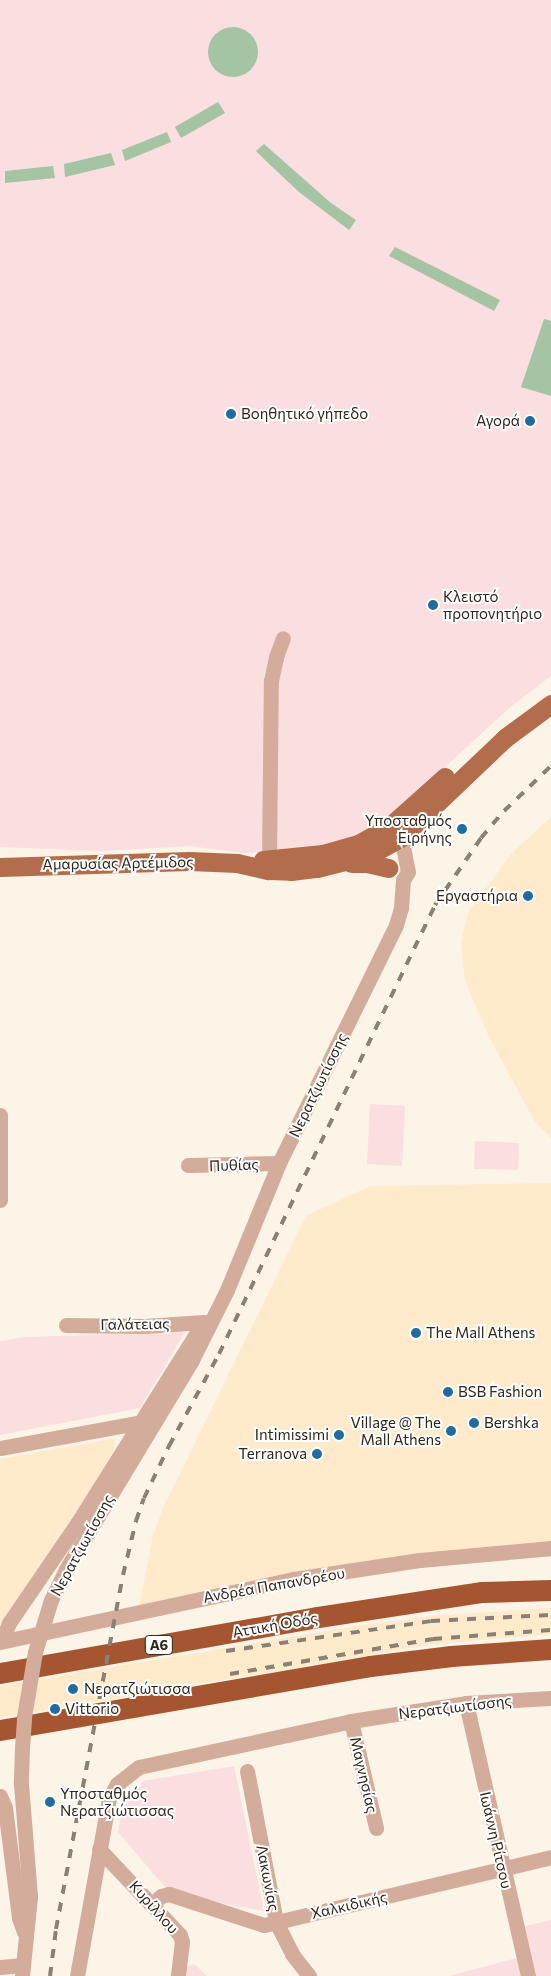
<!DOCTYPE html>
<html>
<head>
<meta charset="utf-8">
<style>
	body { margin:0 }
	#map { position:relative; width:551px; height:1976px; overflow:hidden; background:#fcf4e7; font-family:Commissioner,sans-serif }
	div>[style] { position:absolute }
	.built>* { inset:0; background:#ffeacb }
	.green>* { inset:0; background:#fadee0 }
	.water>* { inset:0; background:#a4c4a3 }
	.round { border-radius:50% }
	.minor>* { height:15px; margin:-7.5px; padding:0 7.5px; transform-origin:7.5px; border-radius:7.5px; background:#d4ac9b }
	.major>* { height:19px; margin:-9.5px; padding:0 9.5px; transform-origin:9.5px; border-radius:9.5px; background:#b36d4d }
	.highway>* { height:21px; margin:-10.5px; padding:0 10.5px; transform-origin:10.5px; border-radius:10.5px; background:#a5552f }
	.rail>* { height:4px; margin-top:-2px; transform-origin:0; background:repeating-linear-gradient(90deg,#898174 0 9px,transparent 0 18px) }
	.minor-bridge>* { height:15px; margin:-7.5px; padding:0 7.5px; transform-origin:7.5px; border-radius:7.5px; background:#d4ac9b }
	.dots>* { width:14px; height:14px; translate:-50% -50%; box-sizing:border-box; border:2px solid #fff; border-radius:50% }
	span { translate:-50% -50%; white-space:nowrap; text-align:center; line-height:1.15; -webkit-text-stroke:4px #fff; paint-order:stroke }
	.shield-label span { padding:1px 4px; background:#fff; border:1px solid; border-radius:4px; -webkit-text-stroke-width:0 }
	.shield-label { font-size:14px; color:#2e261a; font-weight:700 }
	.poi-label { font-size:15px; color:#2e261a }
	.left { translate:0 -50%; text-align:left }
	.right { translate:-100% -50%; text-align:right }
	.street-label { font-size:15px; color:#2e261a }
</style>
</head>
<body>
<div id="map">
	<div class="built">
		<i style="clip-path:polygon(551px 817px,551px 1138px,535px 1122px,488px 1035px,465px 981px,461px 943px,468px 913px,511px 854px)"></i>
		<i style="clip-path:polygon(551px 1183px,551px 1542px,139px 1607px,153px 1535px,164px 1506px,306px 1216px,370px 1186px)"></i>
		<i style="clip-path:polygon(116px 1438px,113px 1452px,89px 1492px,0 1625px,0 1459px)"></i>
		<i style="clip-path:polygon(551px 1608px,551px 1634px,434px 1644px,0 1718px,0 1686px,362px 1625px,431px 1616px)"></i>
	</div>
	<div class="green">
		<i style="clip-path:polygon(0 0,551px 0,551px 676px,509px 708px,391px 817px,351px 837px,303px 851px,242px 853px,190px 846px,103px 851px,0 847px)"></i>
		<i style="clip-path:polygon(370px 1104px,405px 1106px,402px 1166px,367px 1164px)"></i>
		<i style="clip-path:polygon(475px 1141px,519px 1143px,518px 1170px,474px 1169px)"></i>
		<i style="clip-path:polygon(185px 1332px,140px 1408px,0 1435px,0 1341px,26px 1337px)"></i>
		<i style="clip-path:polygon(234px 1766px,264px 1911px,171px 1894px,118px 1832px,124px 1804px,143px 1781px)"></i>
		<i style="clip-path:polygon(551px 1920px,551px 1976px,449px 1976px,531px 1954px,525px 1926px)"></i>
		<i style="clip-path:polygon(194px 1964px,207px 1976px,180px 1976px,182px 1969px)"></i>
	</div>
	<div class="water">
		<i class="round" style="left:208px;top:27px;width:50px;height:50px"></i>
		<i style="clip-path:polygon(218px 102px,225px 113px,181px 138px,175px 127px)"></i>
		<i style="clip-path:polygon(167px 132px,171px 142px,125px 161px,122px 150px)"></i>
		<i style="clip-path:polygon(264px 144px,331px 203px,356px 220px,349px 230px,299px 192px,265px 160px,256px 151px)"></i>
		<i style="clip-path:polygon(111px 153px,115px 165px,65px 177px,64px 164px)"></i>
		<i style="clip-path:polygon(53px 166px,55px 178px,5px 183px,5px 171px)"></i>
		<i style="clip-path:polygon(395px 247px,500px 300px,494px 311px,389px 256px)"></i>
		<i style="clip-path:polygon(544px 319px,551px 321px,551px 396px,521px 387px)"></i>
	</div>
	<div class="minor">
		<i style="left:269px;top:860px;width:179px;rotate:-89.4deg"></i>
		<i style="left:271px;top:681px;width:25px;rotate:-78deg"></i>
		<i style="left:276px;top:657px;width:20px;rotate:-70deg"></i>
		<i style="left:0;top:1115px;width:85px;rotate:90deg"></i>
		<i style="left:188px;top:1165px;width:91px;rotate:-1.3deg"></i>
		<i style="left:66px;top:1325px;width:78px;rotate:0.7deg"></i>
		<i style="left:144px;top:1326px;width:60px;rotate:-3.8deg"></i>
		<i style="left:0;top:1448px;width:144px;rotate:-10.4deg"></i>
		<i style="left:66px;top:1569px;width:244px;rotate:-58.9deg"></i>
		<i style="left:192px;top:1360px;width:78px;rotate:-63.4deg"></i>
		<i style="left:227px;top:1290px;width:137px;rotate:-67.7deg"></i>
		<i style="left:279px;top:1163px;width:265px;rotate:-63.8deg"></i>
		<i style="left:396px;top:925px;width:18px;rotate:-74deg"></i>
		<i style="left:401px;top:908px;width:28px;rotate:-86deg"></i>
		<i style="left:403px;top:880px;width:9px;rotate:-58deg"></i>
		<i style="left:408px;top:872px;width:26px;rotate:-101deg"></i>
		<i style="left:403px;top:846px;width:19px;rotate:-125deg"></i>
		<i style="left:2px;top:1641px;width:19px;rotate:-69deg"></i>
		<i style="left:9px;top:1623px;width:122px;rotate:-55.7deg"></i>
		<i style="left:78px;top:1522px;width:222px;rotate:-57.9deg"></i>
		<i style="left:0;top:1642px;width:301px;rotate:-12.1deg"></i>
		<i style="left:294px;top:1579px;width:127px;rotate:-8.6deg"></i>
		<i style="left:420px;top:1560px;width:132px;rotate:-5.2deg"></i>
		<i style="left:466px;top:1703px;width:280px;rotate:77.2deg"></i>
		<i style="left:351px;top:1721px;width:110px;rotate:76.8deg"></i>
		<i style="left:22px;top:1748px;width:36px;rotate:92deg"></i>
		<i style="left:21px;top:1784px;width:113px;rotate:85.4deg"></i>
		<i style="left:30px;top:1897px;width:79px;rotate:95.8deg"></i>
		<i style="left:247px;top:1771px;width:154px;rotate:79.1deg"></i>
		<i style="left:276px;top:1922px;width:36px;rotate:63deg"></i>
		<i style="left:292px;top:1954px;width:28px;rotate:52deg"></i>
		<i style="left:0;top:1796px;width:13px;rotate:67deg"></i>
		<i style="left:5px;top:1808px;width:111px;rotate:82.7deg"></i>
		<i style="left:19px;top:1918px;width:15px;rotate:70deg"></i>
		<i style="left:99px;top:1849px;width:118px;rotate:46.7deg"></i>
		<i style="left:180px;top:1935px;width:7px;rotate:74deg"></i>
		<i style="left:182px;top:1942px;width:34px;rotate:97deg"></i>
		<i style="left:152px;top:1904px;width:12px;rotate:-42deg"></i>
		<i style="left:161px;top:1896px;width:8px;rotate:-14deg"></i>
		<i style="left:169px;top:1894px;width:100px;rotate:18.1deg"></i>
		<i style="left:264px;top:1925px;width:295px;rotate:-13.3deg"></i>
		<i style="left:0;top:1967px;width:23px;rotate:-5deg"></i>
		<i style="left:77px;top:1976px;width:181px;rotate:-79.8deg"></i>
		<i style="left:109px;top:1798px;width:16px;rotate:-60deg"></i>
		<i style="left:117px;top:1784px;width:28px;rotate:-38deg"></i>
		<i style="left:139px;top:1767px;width:217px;rotate:-12.2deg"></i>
		<i style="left:351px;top:1721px;width:116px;rotate:-8.9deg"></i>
		<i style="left:466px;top:1703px;width:85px;rotate:-3.4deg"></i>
	</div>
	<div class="major">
		<i style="left:263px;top:860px;width:60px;rotate:-5.7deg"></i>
		<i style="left:323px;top:854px;width:36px;rotate:-16deg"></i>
		<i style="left:358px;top:844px;width:35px;rotate:-29deg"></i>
		<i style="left:389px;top:827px;width:75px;rotate:-41.8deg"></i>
		<i style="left:351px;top:863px;width:16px"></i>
		<i style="left:367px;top:863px;width:22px;rotate:13deg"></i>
		<i style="left:0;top:867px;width:189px;rotate:-1.8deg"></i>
		<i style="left:189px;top:861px;width:48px;rotate:2.4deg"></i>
		<i style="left:237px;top:863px;width:32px;rotate:13deg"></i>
		<i style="left:268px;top:870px;width:23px;rotate:2deg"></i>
		<i style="left:291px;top:871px;width:26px;rotate:-7deg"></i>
		<i style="left:317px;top:868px;width:38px;rotate:-14deg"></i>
		<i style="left:354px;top:859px;width:20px;rotate:-18deg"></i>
		<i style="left:373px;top:853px;width:31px;rotate:-29deg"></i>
		<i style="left:400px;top:838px;width:145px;rotate:-43.6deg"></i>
		<i style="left:505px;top:738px;width:57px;rotate:-36.5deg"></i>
	</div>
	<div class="highway">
		<i style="left:0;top:1673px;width:323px;rotate:-10deg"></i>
		<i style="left:318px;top:1617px;width:166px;rotate:-8.7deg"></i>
		<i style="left:482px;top:1592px;width:69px;rotate:-1.7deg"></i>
		<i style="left:0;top:1730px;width:375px;rotate:-9.8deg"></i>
		<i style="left:370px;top:1666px;width:82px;rotate:-7deg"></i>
		<i style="left:451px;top:1656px;width:100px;rotate:-4deg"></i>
	</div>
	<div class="rail">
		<i style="left:226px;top:1651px;width:207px;rotate:-8.3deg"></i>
		<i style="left:431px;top:1621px;width:120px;rotate:-2.9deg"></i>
		<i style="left:230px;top:1674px;width:206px;rotate:-9.8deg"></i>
		<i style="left:433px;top:1639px;width:118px;rotate:-4.4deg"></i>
		<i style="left:50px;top:1976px;width:47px;rotate:-82.7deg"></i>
		<i style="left:56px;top:1929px;width:360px;rotate:-79.3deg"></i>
		<i style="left:123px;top:1575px;width:56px;rotate:-76.5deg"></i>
		<i style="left:136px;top:1521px;width:24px;rotate:-71deg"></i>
		<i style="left:144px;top:1498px;width:58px;rotate:-64.3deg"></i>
		<i style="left:169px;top:1446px;width:105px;rotate:-61.5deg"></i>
		<i style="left:219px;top:1354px;width:498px;rotate:-64.3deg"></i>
		<i style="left:435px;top:905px;width:81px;rotate:-55.5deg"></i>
		<i style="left:481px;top:838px;width:35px;rotate:-50deg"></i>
		<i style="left:504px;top:811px;width:65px;rotate:-43.8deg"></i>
	</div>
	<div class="minor-bridge">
		<i style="left:22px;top:1748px;width:31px;rotate:-86deg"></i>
		<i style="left:24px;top:1717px;width:66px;rotate:-80.4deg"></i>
		<i style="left:35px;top:1652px;width:54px;rotate:-72.9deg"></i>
		<i style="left:51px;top:1600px;width:34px;rotate:-64deg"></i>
	</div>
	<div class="dots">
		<i style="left:231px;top:414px;background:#206c9f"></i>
		<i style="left:530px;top:421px;background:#206c9f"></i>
		<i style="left:433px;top:605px;background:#206c9f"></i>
		<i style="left:462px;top:829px;background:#206c9f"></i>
		<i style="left:528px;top:896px;background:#206c9f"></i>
		<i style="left:416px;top:1333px;background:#206c9f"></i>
		<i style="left:448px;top:1392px;background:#206c9f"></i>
		<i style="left:474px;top:1423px;background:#206c9f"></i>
		<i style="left:451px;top:1431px;background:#206c9f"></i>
		<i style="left:339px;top:1435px;background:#206c9f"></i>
		<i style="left:317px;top:1454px;background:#206c9f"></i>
		<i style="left:73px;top:1689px;background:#206c9f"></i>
		<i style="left:55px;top:1709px;background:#206c9f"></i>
		<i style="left:50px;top:1802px;background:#206c9f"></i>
	</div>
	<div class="shield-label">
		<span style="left:159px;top:1645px">Α6</span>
	</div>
	<div class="poi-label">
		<span class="left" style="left:241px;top:414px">Βοηθητικό γήπεδο</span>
		<span class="right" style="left:520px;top:421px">Αγορά</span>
		<span class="left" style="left:443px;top:605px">Κλειστό<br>προπονητήριο</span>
		<span class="right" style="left:452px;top:829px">Υποσταθμός<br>Ειρήνης</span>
		<span class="right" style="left:518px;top:896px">Εργαστήρια</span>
		<span class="left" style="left:426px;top:1333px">The Mall Athens</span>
		<span class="left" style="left:458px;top:1392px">BSB Fashion</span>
		<span class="right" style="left:441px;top:1431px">Village @ The<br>Mall Athens</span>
		<span class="left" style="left:484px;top:1423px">Bershka</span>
		<span class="right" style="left:329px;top:1435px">Intimissimi</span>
		<span class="right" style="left:307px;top:1454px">Terranova</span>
		<span class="left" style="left:84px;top:1689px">Νερατζιώτισσα</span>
		<span class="left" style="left:65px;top:1709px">Vittorio</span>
		<span class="left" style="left:60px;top:1802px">Υποσταθμός<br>Νερατζιώτισσας</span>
	</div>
	<div class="street-label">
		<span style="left:118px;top:863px;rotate:-1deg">Αμαρυσίας Αρτέμιδος</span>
		<span style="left:318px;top:1085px;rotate:-64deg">Νερατζιωτίσσης</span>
		<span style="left:234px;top:1165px;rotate:-2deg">Πυθίας</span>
		<span style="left:135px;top:1324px;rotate:-1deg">Γαλάτειας</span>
		<span style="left:82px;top:1545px;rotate:-61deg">Νερατζιωτίσσης</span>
		<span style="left:274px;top:1585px;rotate:-10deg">Ανδρέα Παπανδρέου</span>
		<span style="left:275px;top:1625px;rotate:-10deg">Αττική Οδός</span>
		<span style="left:455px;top:1707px;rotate:-7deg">Νερατζιωτίσσης</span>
		<span style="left:364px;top:1775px;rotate:77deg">Μαγνησίας</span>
		<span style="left:496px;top:1840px;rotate:77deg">Ιωάννη Ρίτσου</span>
		<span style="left:268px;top:1878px;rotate:79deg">Λακωνίας</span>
		<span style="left:349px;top:1905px;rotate:-13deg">Χαλκιδικής</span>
		<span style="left:154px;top:1907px;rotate:48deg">Κυρίλλου</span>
	</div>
</div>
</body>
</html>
